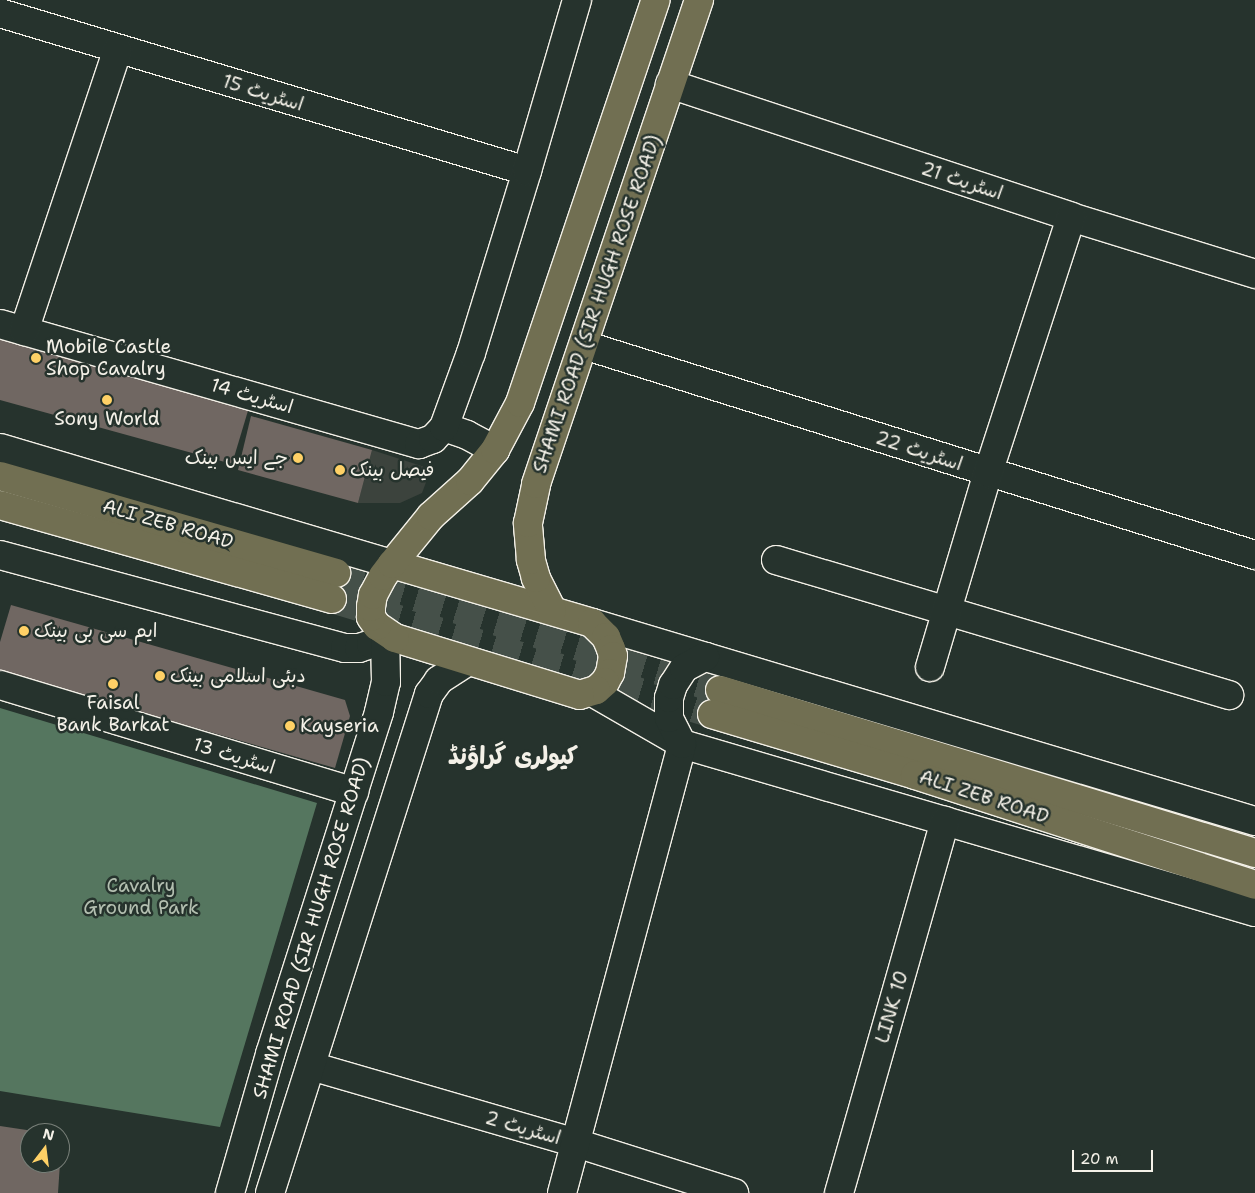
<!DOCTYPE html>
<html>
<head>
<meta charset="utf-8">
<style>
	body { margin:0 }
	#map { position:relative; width:1255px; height:1193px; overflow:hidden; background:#26332d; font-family:"Shantell Sans","Playpen Sans Arabic",sans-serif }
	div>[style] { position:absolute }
	.built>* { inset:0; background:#3c433d }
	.green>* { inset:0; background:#55765f }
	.building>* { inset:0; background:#706762 }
	.major-tunnel>* { height:28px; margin-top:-14px; transform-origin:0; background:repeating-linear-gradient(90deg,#455049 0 28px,transparent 0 42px) }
	.roads { filter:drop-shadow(1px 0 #f4f1e8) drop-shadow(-1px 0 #f4f1e8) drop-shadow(0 1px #f4f1e8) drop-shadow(0 -1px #f4f1e8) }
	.minor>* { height:28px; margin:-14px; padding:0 14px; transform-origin:14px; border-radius:14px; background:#26332d }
	.major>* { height:28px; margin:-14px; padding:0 14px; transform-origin:14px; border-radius:14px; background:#716f52 }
	.dots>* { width:14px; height:14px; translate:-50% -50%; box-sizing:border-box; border:2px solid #26332d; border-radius:50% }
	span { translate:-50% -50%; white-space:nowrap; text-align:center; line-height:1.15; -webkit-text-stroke:5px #26332d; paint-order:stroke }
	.street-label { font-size:19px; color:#f4f1e8 }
	.poi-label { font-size:19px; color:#f4f1e8 }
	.left { translate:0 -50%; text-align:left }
	.right { translate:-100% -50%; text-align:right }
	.park-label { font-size:19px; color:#b4c0b1 }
	.district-label { font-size:24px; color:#f4f1e8; font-weight:700 }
	.north { position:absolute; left:20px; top:1123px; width:50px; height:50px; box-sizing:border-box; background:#26332d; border:1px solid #787f78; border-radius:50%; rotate:15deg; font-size:14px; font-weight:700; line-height:20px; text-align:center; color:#f4f1e8 }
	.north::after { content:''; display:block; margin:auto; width:18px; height:22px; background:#ffd166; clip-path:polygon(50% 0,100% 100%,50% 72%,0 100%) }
	.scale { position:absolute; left:1072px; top:1150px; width:81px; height:22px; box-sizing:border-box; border:2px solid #f4f1e8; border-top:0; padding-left:6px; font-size:15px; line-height:18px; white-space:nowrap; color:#f4f1e8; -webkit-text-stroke:4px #26332d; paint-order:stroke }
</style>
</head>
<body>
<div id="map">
	<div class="built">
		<i style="clip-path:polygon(372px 450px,431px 469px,422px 493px,400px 503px,358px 503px)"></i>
	</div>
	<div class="green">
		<i style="clip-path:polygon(0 708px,317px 803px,220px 1127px,0 1091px)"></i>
	</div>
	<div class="building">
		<i style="clip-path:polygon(0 331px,250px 404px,232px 464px,0 400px)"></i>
		<i style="clip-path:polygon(251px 416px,372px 450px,358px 503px,238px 470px)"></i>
		<i style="clip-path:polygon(11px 605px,345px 700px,350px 716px,335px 768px,0 672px,0 642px)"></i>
		<i style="clip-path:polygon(0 1126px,40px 1132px,30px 1133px,30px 1163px,60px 1163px,58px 1193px,0 1193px)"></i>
	</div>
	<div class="major-tunnel">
		<i style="left:336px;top:573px;width:401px;rotate:16.9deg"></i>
		<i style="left:332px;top:599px;width:397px;rotate:16.8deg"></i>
	</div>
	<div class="roads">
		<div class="minor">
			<i style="left:0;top:13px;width:550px;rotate:16.69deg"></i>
			<i style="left:670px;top:84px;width:422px;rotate:18.3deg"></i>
			<i style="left:1071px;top:217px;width:193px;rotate:17.2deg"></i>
			<i style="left:0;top:324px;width:436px;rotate:16deg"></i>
			<i style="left:419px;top:444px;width:15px;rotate:-20deg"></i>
			<i style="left:433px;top:439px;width:16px;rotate:-47deg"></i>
			<i style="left:444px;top:427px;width:24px;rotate:19deg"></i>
			<i style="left:467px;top:435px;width:32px;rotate:28deg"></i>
			<i style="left:24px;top:331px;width:297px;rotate:-71.6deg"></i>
			<i style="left:584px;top:345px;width:703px;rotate:17.38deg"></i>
			<i style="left:444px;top:427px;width:79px;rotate:-70deg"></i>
			<i style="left:471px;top:353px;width:190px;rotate:-72.9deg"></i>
			<i style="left:527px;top:171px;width:178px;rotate:-73.7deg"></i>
			<i style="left:0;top:448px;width:409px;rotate:16.5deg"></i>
			<i style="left:0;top:555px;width:357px;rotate:15.1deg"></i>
			<i style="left:345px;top:648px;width:14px"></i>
			<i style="left:359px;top:648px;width:13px;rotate:-18deg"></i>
			<i style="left:371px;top:644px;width:18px;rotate:-38deg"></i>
			<i style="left:776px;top:560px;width:473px;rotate:16.6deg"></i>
			<i style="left:592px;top:623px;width:692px;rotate:16.63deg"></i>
			<i style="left:930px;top:667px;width:202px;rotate:-73.4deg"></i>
			<i style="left:988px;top:473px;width:269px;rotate:-72deg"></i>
			<i style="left:0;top:685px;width:370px;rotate:16.8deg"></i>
			<i style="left:592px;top:692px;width:104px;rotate:30deg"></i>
			<i style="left:682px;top:744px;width:597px;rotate:16.34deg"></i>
			<i style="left:311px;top:1066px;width:276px;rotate:16.2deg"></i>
			<i style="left:576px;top:1143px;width:166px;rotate:17.6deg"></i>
			<i style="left:230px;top:1193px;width:145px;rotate:-73.9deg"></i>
			<i style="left:270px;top:1054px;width:359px;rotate:-72.3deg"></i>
			<i style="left:379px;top:712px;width:31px;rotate:-77deg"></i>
			<i style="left:386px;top:682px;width:49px;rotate:-91.2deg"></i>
			<i style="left:270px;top:1193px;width:524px;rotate:-72.33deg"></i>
			<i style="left:429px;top:694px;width:17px;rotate:-54deg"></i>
			<i style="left:439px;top:680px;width:33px;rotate:-33deg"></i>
			<i style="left:562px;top:1193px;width:465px;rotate:-75deg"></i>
			<i style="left:682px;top:744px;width:29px;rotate:-117deg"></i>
			<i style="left:669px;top:718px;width:20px;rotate:-90deg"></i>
			<i style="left:669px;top:698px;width:14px;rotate:-73deg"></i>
			<i style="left:673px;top:685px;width:20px;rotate:-57deg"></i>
			<i style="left:684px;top:668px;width:24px;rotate:-28deg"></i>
			<i style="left:839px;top:1193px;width:387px;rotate:-74.1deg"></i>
		</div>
		<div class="major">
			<i style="left:0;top:476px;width:350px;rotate:16.1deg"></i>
			<i style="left:0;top:505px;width:345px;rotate:15.8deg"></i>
			<i style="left:392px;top:564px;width:209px;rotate:16.4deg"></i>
			<i style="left:592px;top:623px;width:20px;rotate:45deg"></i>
			<i style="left:606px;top:637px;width:13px;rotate:67deg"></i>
			<i style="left:611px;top:649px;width:7px;rotate:74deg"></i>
			<i style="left:613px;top:656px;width:17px;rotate:100deg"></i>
			<i style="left:610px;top:673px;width:10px;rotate:119deg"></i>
			<i style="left:605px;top:682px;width:12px;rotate:138deg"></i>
			<i style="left:596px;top:690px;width:17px;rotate:163deg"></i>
			<i style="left:580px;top:695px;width:194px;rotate:-162.9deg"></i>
			<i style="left:395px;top:638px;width:22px;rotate:-146deg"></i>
			<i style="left:377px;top:626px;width:11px;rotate:-124deg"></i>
			<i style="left:371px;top:617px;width:10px;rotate:-90deg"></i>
			<i style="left:371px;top:607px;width:12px;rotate:-81deg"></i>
			<i style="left:373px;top:595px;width:21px;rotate:-62deg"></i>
			<i style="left:383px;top:576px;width:15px;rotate:-53deg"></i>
			<i style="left:392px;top:564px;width:62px;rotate:-50.9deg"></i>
			<i style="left:431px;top:516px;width:52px;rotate:-41.9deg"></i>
			<i style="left:470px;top:481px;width:40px;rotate:-51deg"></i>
			<i style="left:495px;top:450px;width:53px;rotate:-62deg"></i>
			<i style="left:520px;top:403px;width:425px;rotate:-71.4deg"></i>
			<i style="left:552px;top:610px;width:36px;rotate:-117deg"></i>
			<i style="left:536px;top:578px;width:19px;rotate:-106deg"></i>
			<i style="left:531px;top:560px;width:37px;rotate:-95deg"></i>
			<i style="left:528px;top:523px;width:40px;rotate:-78deg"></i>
			<i style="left:536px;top:484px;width:511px;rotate:-71.39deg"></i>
			<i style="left:720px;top:690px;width:559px;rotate:16.94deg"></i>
			<i style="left:712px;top:714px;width:212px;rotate:16.7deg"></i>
			<i style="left:915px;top:775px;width:357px;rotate:17.9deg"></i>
		</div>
	</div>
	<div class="dots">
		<i style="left:36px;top:358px;background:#ffd166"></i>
		<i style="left:107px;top:400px;background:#ffd166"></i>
		<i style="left:298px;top:458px;background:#ffd166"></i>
		<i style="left:340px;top:470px;background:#ffd166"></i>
		<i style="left:24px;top:631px;background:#ffd166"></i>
		<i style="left:160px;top:676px;background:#ffd166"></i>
		<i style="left:113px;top:684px;background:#ffd166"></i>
		<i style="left:290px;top:726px;background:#ffd166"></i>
	</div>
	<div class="street-label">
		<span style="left:263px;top:93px;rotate:17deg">اسٹریٹ 15</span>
		<span style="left:962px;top:181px;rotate:18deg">اسٹریٹ 21</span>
		<span style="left:597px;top:304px;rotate:-71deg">SHAMI ROAD (SIR HUGH ROSE ROAD)</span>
		<span style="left:252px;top:396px;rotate:16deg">اسٹریٹ 14</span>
		<span style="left:919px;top:451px;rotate:18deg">اسٹریٹ 22</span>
		<span style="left:168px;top:524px;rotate:16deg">ALI ZEB ROAD</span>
		<span style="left:234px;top:756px;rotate:17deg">اسٹریٹ 13</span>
		<span style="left:984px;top:797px;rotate:18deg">ALI ZEB ROAD</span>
		<span style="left:311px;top:928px;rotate:-73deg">SHAMI ROAD (SIR HUGH ROSE ROAD)</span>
		<span style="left:892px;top:1007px;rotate:-74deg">LINK 10</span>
		<span style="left:523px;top:1128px;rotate:16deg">اسٹریٹ 2</span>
	</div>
	<div class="poi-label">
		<span class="left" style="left:46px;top:358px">Mobile Castle<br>Shop Cavalry</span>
		<span style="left:107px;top:419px">Sony World</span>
		<span class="right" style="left:288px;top:458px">جے ایس بینک</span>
		<span class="left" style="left:350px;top:470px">فیصل بینک</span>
		<span class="left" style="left:34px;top:631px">ایم سی بی بینک</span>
		<span class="left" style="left:170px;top:676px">دبئی اسلامی بینک</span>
		<span style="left:113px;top:714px">Faisal<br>Bank Barkat</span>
		<span class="left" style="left:300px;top:726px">Kayseria</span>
	</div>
	<div class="park-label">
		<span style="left:141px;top:897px">Cavalry<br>Ground Park</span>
	</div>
	<div class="district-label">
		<span style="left:513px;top:757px">کیولری گراؤنڈ</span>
	</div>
	<div class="north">N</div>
	<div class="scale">20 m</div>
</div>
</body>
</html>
